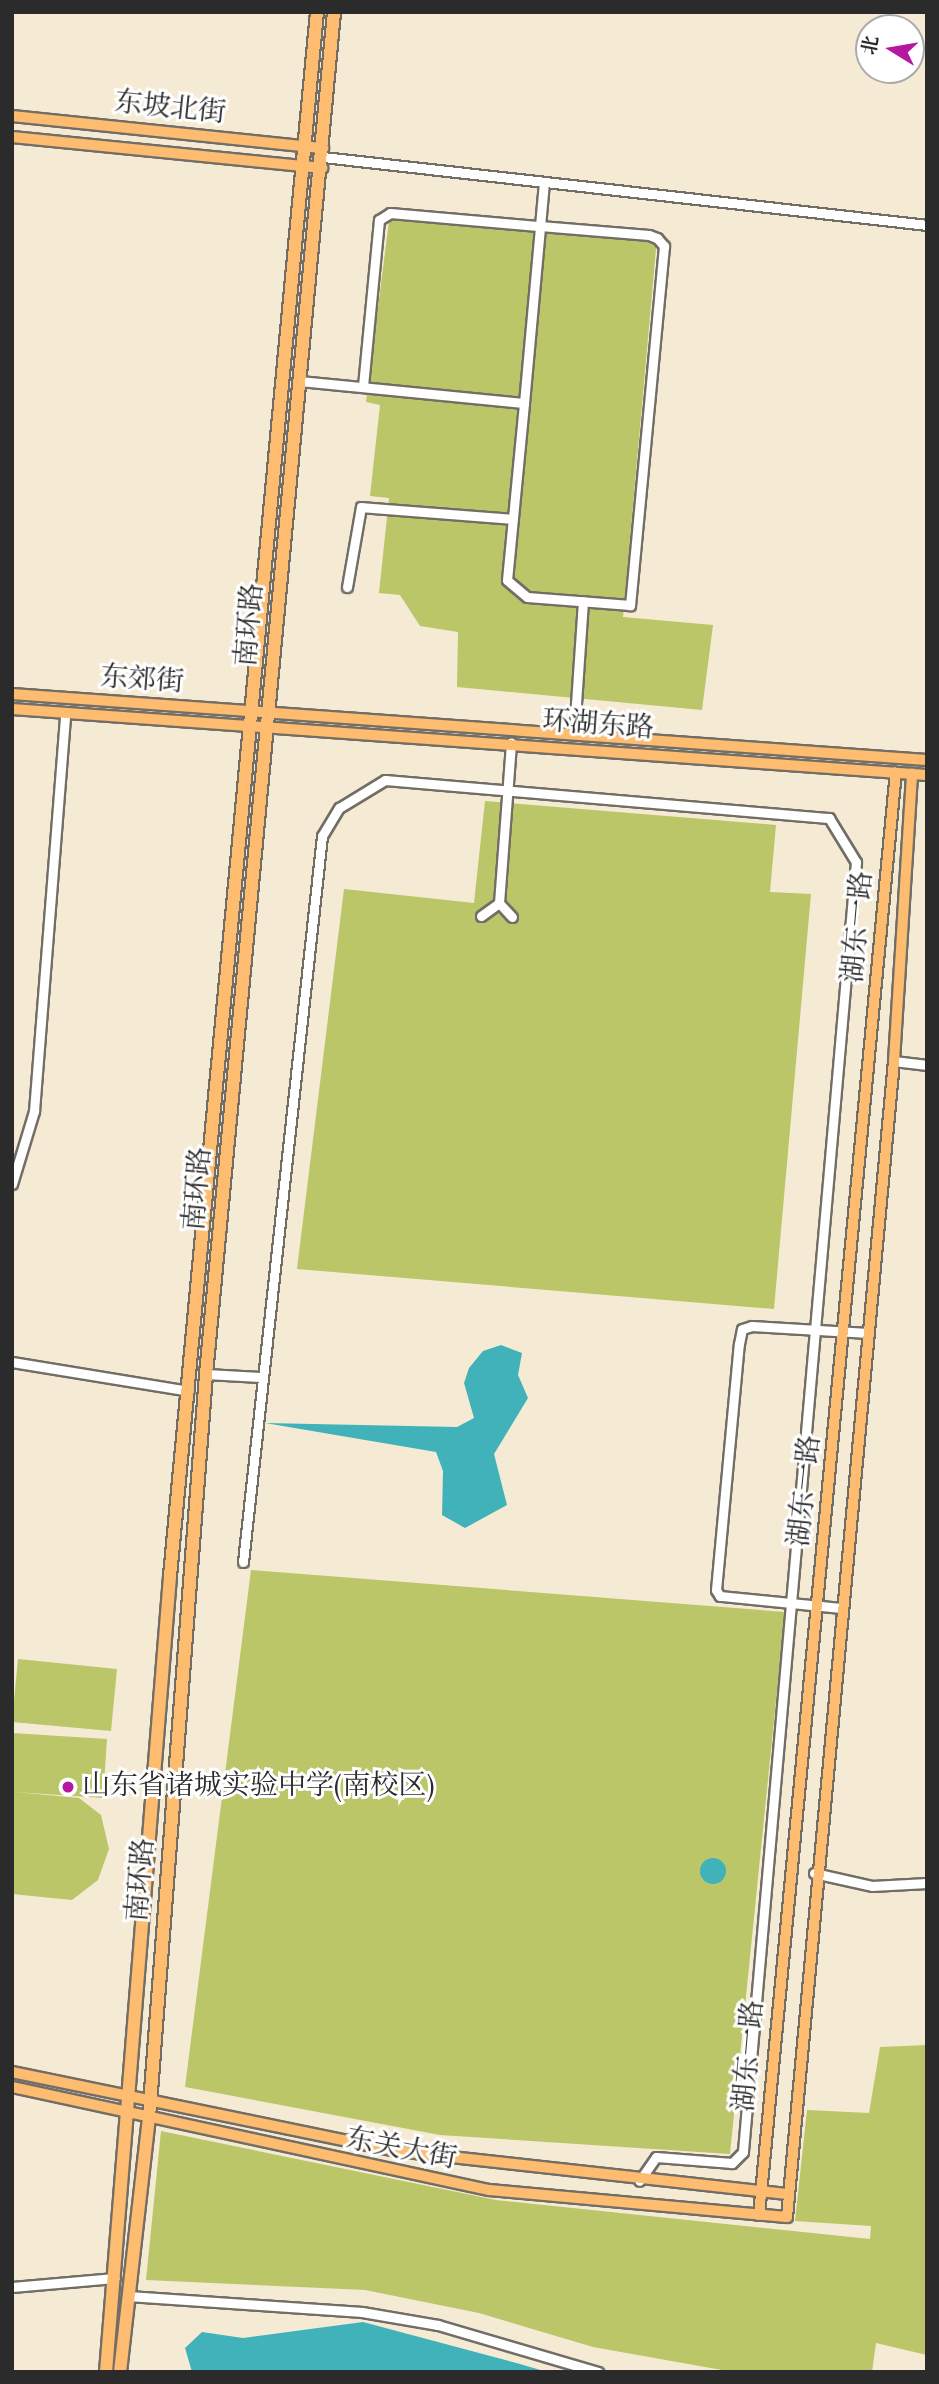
<!DOCTYPE html>
<html>
<head>
<meta charset="utf-8">
<style>
	body { margin:0 }
	#map { position:relative; width:939px; height:2384px; overflow:hidden; background:#f5ead4; font-family:Vollkorn,"Noto Serif SC",serif }
	div>[style] { position:absolute }
	.green>* { inset:0; background:#bac668 }
	.water>* { inset:0; background:#41b2b9 }
	.round { border-radius:50% }
	.roads { filter:drop-shadow(2px 0 #726e66) drop-shadow(-2px 0 #726e66) drop-shadow(0 2px #726e66) drop-shadow(0 -2px #726e66) }
	.minor>* { height:9px; margin:-4.5px; padding:0 4.5px; transform-origin:4.5px; border-radius:4.5px; background:#fff }
	.major>* { height:10px; margin:-5px; padding:0 5px; transform-origin:5px; border-radius:5px; background:#fdbc70 }
	.highway>* { height:12px; margin:-6px; padding:0 6px; transform-origin:6px; border-radius:6px; background:#fdbc70 }
	.dots>* { width:19px; height:19px; translate:-50% -50%; box-sizing:border-box; border:4px solid #fff; border-radius:50% }
	span { translate:-50% -50%; white-space:nowrap; text-align:center; line-height:1.15; -webkit-text-stroke:6px #fff; paint-order:stroke }
	.street-label { font-size:28px; color:#2b2b2b }
	.poi-label { font-size:28px; color:#2b2b2b }
	.left { translate:0 -50%; text-align:left }
	.frame { position:absolute; inset:0; border:14px solid #2b2b2b; pointer-events:none }
	.north { position:absolute; left:855px; top:14px; width:70px; height:70px; box-sizing:border-box; background:#fff; border:2px solid #aaa; border-radius:50%; rotate:281deg; font-size:19px; font-weight:700; line-height:28px; text-align:center; color:#2b2b2b }
	.north::after { content:''; display:block; margin:auto; width:24px; height:32px; background:#b5179e; clip-path:polygon(50% 0,100% 100%,50% 72%,0 100%) }
</style>
</head>
<body>
<div id="map">
	<div class="green">
		<i style="clip-path:polygon(390px 213px,657px 238px,623px 617px,713px 625px,702px 710px,457px 687px,458px 632px,420px 626px,400px 595px,379px 593px,389px 498px,370px 496px,380px 405px,366px 402px)"></i>
		<i style="clip-path:polygon(485px 801px,776px 825px,770px 892px,811px 894px,774px 1309px,297px 1269px,344px 889px,474px 903px)"></i>
		<i style="clip-path:polygon(251px 1570px,785px 1612px,730px 2154px,440px 2135px,185px 2087px)"></i>
		<i style="clip-path:polygon(18px 1659px,117px 1669px,111px 1731px,12px 1722px)"></i>
		<i style="clip-path:polygon(12px 1733px,107px 1739px,103px 1798px,15px 1792px,79px 1798px,101px 1815px,109px 1849px,98px 1880px,72px 1900px,12px 1894px)"></i>
		<i style="clip-path:polygon(927px 2045px,927px 2355px,876px 2343px,872px 2372px,733px 2372px,593px 2347px,479px 2313px,365px 2290px,146px 2280px,161px 2131px,496px 2200px,870px 2239px,871px 2226px,795px 2221px,807px 2110px,869px 2113px,880px 2047px)"></i>
	</div>
	<div class="water">
		<i style="clip-path:polygon(501px 1345px,522px 1353px,518px 1375px,528px 1398px,494px 1454px,507px 1505px,465px 1528px,442px 1515px,443px 1471px,436px 1452px,265px 1423px,457px 1427px,474px 1418px,464px 1383px,469px 1368px,483px 1351px)"></i>
		<i class="round" style="left:700px;top:1858px;width:26px;height:26px"></i>
		<i style="clip-path:polygon(363px 2322px,520px 2364px,547px 2372px,192px 2372px,185px 2348px,202px 2332px,243px 2338px)"></i>
	</div>
	<div class="roads">
		<div class="minor">
			<i style="left:323px;top:157px;width:608px;rotate:6.42deg"></i>
			<i style="left:299px;top:381px;width:226px;rotate:5.6deg"></i>
			<i style="left:363px;top:386px;width:167px;rotate:-84.5deg"></i>
			<i style="left:379px;top:220px;width:13px;rotate:-32deg"></i>
			<i style="left:390px;top:213px;width:151px;rotate:5deg"></i>
			<i style="left:540px;top:226px;width:109px;rotate:4.7deg"></i>
			<i style="left:649px;top:235px;width:9px;rotate:21deg"></i>
			<i style="left:657px;top:238px;width:11px;rotate:49deg"></i>
			<i style="left:664px;top:246px;width:361px;rotate:95.4deg"></i>
			<i style="left:630px;top:605px;width:103px;rotate:-175.6deg"></i>
			<i style="left:527px;top:597px;width:26px;rotate:-140deg"></i>
			<i style="left:507px;top:580px;width:178px;rotate:-84.5deg"></i>
			<i style="left:524px;top:403px;width:178px;rotate:-84.8deg"></i>
			<i style="left:540px;top:226px;width:44px;rotate:-84.8deg"></i>
			<i style="left:347px;top:587px;width:81px;rotate:-80.1deg"></i>
			<i style="left:361px;top:507px;width:152px;rotate:4.5deg"></i>
			<i style="left:574px;top:733px;width:132px;rotate:-86.1deg"></i>
			<i style="left:499px;top:903px;width:19px;rotate:47deg"></i>
			<i style="left:481px;top:916px;width:22px;rotate:-36deg"></i>
			<i style="left:499px;top:903px;width:161px;rotate:-85.7deg"></i>
			<i style="left:894px;top:1061px;width:33px;rotate:7deg"></i>
			<i style="left:12px;top:1184px;width:76px;rotate:-73.2deg"></i>
			<i style="left:34px;top:1111px;width:398px;rotate:-85.5deg"></i>
			<i style="left:12px;top:1362px;width:179px;rotate:9.3deg"></i>
			<i style="left:206px;top:1374px;width:54px;rotate:3.2deg"></i>
			<i style="left:243px;top:1562px;width:730px;rotate:-83.79deg"></i>
			<i style="left:322px;top:836px;width:33px;rotate:-59deg"></i>
			<i style="left:339px;top:808px;width:54px;rotate:-31.3deg"></i>
			<i style="left:385px;top:780px;width:446px;rotate:4.9deg"></i>
			<i style="left:829px;top:818px;width:52px;rotate:58.5deg"></i>
			<i style="left:856px;top:862px;width:1295px;rotate:95.01deg"></i>
			<i style="left:743px;top:2152px;width:16px;rotate:135deg"></i>
			<i style="left:732px;top:2163px;width:76px;rotate:-175.5deg"></i>
			<i style="left:656px;top:2157px;width:29px;rotate:125deg"></i>
			<i style="left:841px;top:1608px;width:122px;rotate:-174.3deg"></i>
			<i style="left:720px;top:1596px;width:7px;rotate:-124deg"></i>
			<i style="left:716px;top:1590px;width:247px;rotate:-84.7deg"></i>
			<i style="left:739px;top:1344px;width:15px;rotate:-79deg"></i>
			<i style="left:742px;top:1329px;width:10px;rotate:-17deg"></i>
			<i style="left:752px;top:1326px;width:116px;rotate:3.5deg"></i>
			<i style="left:814px;top:1873px;width:59px;rotate:12.6deg"></i>
			<i style="left:872px;top:1886px;width:55px;rotate:-3.1deg"></i>
			<i style="left:12px;top:2287px;width:103px;rotate:-5deg"></i>
			<i style="left:128px;top:2296px;width:235px;rotate:3.9deg"></i>
			<i style="left:362px;top:2312px;width:77px;rotate:9.7deg"></i>
			<i style="left:438px;top:2325px;width:167px;rotate:16.4deg"></i>
		</div>
		<div class="major">
			<i style="left:12px;top:116px;width:313px;rotate:5.9deg"></i>
			<i style="left:12px;top:137px;width:312px;rotate:5.7deg"></i>
			<i style="left:12px;top:694px;width:917px;rotate:4.13deg"></i>
			<i style="left:12px;top:709px;width:917px;rotate:4.13deg"></i>
			<i style="left:12px;top:2072px;width:393px;rotate:11.6deg"></i>
			<i style="left:397px;top:2151px;width:394px;rotate:6.3deg"></i>
			<i style="left:12px;top:2087px;width:488px;rotate:12.2deg"></i>
			<i style="left:489px;top:2190px;width:299px;rotate:5.2deg"></i>
			<i style="left:787px;top:2217px;width:1161px;rotate:-84.71deg"></i>
			<i style="left:894px;top:1061px;width:288px;rotate:-86.4deg"></i>
			<i style="left:759px;top:2215px;width:1449px;rotate:-84.58deg"></i>
		</div>
		<div class="highway">
			<i style="left:106px;top:2372px;width:799px;rotate:-85.4deg"></i>
			<i style="left:170px;top:1576px;width:1571px;rotate:-84.63deg"></i>
			<i style="left:120px;top:2372px;width:257px;rotate:-83.5deg"></i>
			<i style="left:149px;top:2117px;width:745px;rotate:-85.61deg"></i>
			<i style="left:206px;top:1374px;width:1368px;rotate:-84.63deg"></i>
		</div>
	</div>
	<div class="dots">
		<i style="left:68px;top:1787px;background:#b5179e"></i>
	</div>
	<div class="street-label">
		<span style="left:170px;top:109px;rotate:6deg">东坡北街</span>
		<span style="left:251px;top:625px;rotate:-85deg">南环路</span>
		<span style="left:142px;top:681px;rotate:4deg">东郊街</span>
		<span style="left:598px;top:726px;rotate:4deg">环湖东路</span>
		<span style="left:859px;top:927px;rotate:-85deg">湖东一路</span>
		<span style="left:199px;top:1189px;rotate:-85deg">南环路</span>
		<span style="left:806px;top:1491px;rotate:-84deg">湖东一路</span>
		<span style="left:142px;top:1880px;rotate:-85deg">南环路</span>
		<span style="left:750px;top:2056px;rotate:-85deg">湖东一路</span>
		<span style="left:401px;top:2150px;rotate:11deg">东关大街</span>
	</div>
	<div class="poi-label">
		<span class="left" style="left:82px;top:1787px">山东省诸城实验中学(南校区)</span>
	</div>
	<div class="frame"></div>
	<div class="north">北</div>
</div>
</body>
</html>
